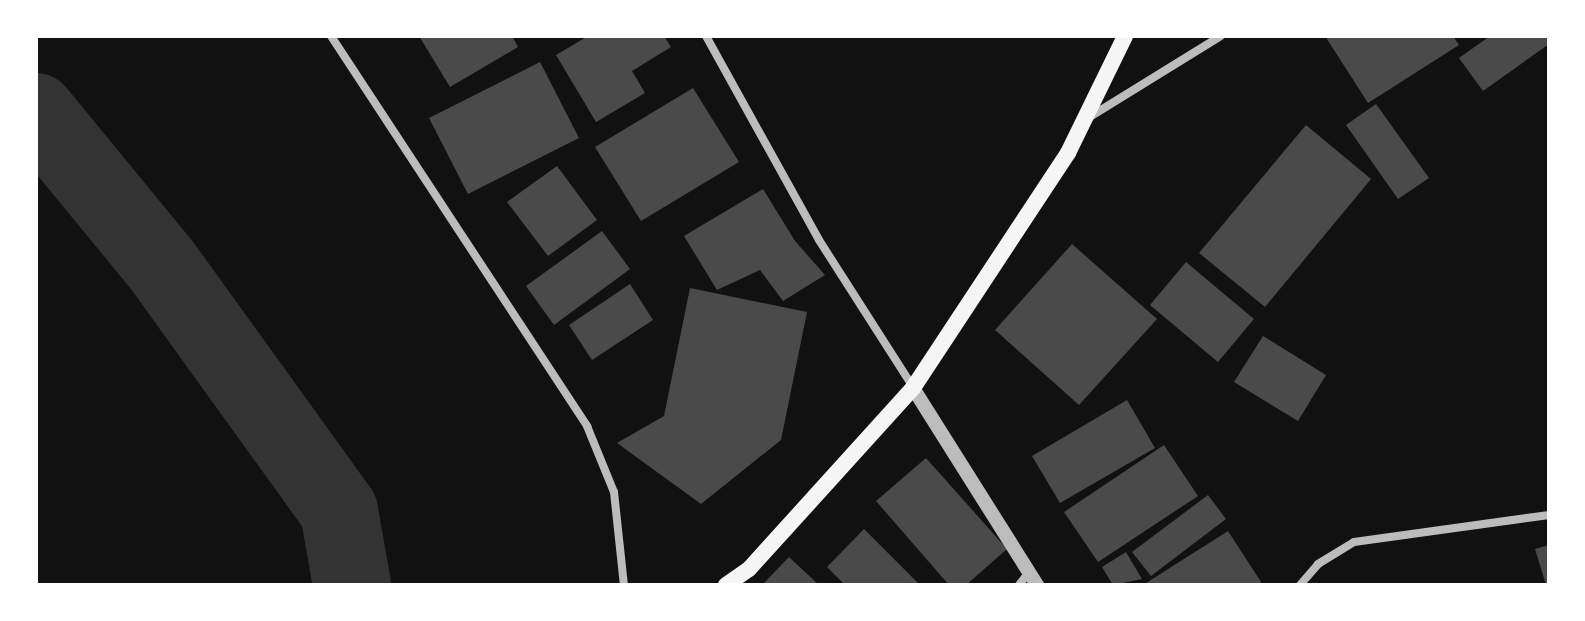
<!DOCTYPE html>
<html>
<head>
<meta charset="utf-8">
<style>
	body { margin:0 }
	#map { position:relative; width:1585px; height:621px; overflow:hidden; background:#111; font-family:"Fira Sans",sans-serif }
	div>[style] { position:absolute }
	.river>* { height:78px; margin:-39px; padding:0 39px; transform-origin:39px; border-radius:39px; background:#333 }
	.building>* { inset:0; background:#4a4a4a }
	.minor>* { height:8px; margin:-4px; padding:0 4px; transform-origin:4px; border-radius:4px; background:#bcbcbc }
	.tertiary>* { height:14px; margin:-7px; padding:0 7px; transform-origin:7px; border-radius:7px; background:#bcbcbc }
	.secondary>* { height:16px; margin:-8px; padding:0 8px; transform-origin:8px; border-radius:8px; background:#f5f5f5 }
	span { translate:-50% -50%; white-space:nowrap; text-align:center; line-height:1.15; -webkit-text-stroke:8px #fff; paint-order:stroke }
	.frame { position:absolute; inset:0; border:38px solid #fff; pointer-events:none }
</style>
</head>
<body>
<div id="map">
	<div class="river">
		<i style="left:36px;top:112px;width:197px;rotate:50.6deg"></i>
		<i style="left:161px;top:264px;width:304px;rotate:54.2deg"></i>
		<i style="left:339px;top:511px;width:75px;rotate:80deg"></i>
	</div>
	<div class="building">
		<i style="clip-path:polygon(419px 36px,512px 36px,518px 47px,450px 87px)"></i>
		<i style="clip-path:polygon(588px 36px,664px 36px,671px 47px,632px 71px,645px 93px,596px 122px,556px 55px)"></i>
		<i style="clip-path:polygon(1325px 36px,1453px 36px,1459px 45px,1368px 103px)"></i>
		<i style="clip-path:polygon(1490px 36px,1549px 36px,1549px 44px,1483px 91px,1459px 58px)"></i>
		<i style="clip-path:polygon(540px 62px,579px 138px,468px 194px,429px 118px)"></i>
		<i style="clip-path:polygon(693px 88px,739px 162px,641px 221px,595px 147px)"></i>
		<i style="clip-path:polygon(1376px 104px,1429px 178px,1398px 199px,1346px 125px)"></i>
		<i style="clip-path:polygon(1306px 125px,1371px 179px,1265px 307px,1199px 253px)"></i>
		<i style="clip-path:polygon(557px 166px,597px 220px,548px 256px,507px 202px)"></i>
		<i style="clip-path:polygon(763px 189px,795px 241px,825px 275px,783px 301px,760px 270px,717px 290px,684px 236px)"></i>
		<i style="clip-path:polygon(602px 231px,630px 269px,554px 325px,526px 286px)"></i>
		<i style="clip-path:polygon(1072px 244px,1157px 319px,1079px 405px,995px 330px)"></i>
		<i style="clip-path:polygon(1186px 262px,1254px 319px,1218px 362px,1150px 305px)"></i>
		<i style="clip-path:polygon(630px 284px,653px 320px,592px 360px,569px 325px)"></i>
		<i style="clip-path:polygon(690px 288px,807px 312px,781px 440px,701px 504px,617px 443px,664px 416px)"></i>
		<i style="clip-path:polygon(1263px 336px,1326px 375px,1298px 421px,1234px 382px)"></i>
		<i style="clip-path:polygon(1127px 400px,1155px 448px,1060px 503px,1032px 456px)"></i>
		<i style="clip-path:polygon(1164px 445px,1198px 496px,1098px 562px,1064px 512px)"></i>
		<i style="clip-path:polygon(926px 458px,1007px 549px,966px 585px,949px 585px,876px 501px)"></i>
		<i style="clip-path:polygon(1208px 495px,1226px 519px,1151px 576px,1132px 552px)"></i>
		<i style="clip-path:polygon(864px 529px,920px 585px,845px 585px,827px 567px)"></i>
		<i style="clip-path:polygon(1228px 531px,1263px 585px,1143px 585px)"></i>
		<i style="clip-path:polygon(1549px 545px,1549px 585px,1546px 585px,1535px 549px)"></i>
		<i style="clip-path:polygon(1126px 552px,1142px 579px,1113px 585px,1102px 567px)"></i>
		<i style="clip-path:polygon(789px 557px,819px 585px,762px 585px)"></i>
	</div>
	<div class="minor">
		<i style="left:331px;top:36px;width:467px;rotate:56.7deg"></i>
		<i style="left:587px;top:426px;width:71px;rotate:67.8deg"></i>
		<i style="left:614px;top:492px;width:94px;rotate:83.9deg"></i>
		<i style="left:706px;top:36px;width:233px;rotate:61deg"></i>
		<i style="left:819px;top:240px;width:174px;rotate:57.4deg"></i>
		<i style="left:1088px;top:118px;width:156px;rotate:-31.7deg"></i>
		<i style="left:1019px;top:585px;width:16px;rotate:-52deg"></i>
		<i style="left:1300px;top:585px;width:28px;rotate:-49deg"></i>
		<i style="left:1318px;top:564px;width:42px;rotate:-31.4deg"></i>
		<i style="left:1354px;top:542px;width:197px;rotate:-7.9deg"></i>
	</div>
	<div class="tertiary">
		<i style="left:913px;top:388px;width:233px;rotate:57.8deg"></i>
	</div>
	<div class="secondary">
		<i style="left:726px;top:585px;width:28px;rotate:-35deg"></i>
		<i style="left:749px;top:569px;width:244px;rotate:-47.8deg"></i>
		<i style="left:913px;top:388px;width:282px;rotate:-56.6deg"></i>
		<i style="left:1068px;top:153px;width:130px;rotate:-64deg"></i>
	</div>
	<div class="frame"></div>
</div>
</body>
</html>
